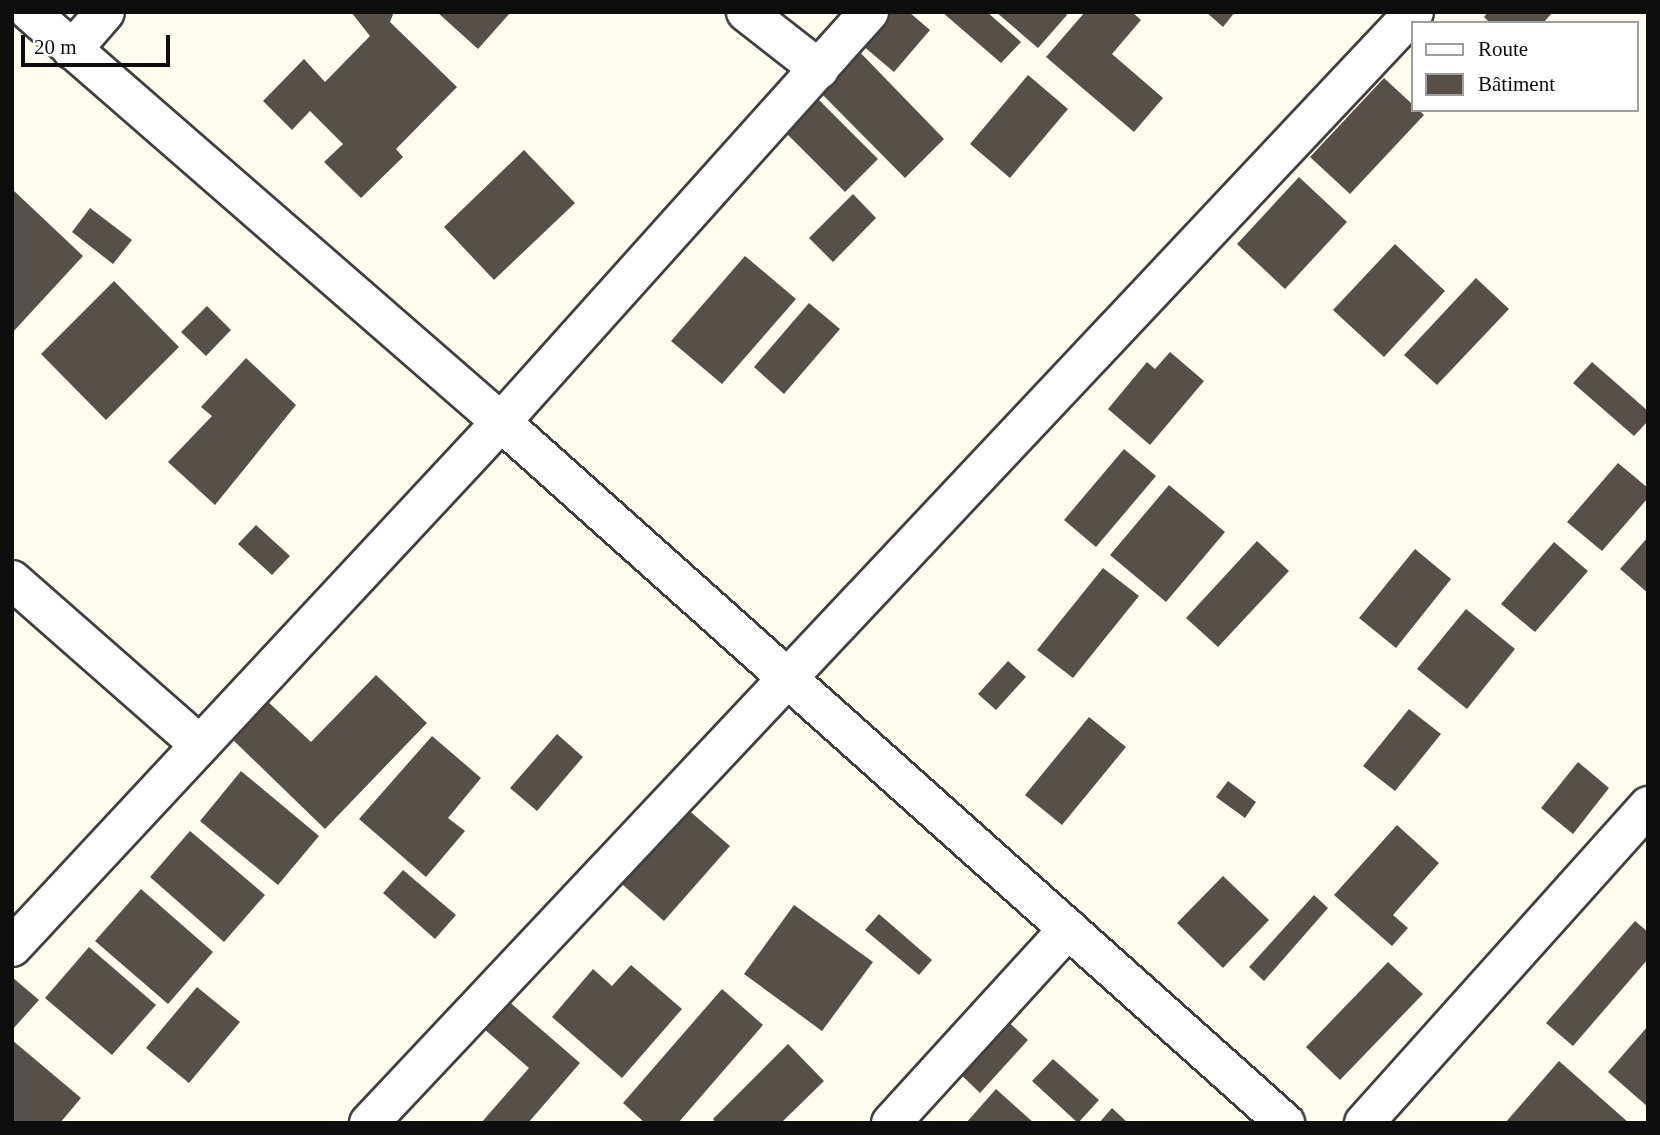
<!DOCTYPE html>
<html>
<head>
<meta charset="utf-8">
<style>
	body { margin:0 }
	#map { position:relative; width:1660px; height:1135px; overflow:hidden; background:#fffdee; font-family:"Times New Roman",serif }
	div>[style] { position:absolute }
	.building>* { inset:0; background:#565049 }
	.roads { filter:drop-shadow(2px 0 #404040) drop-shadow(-2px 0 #404040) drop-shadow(0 2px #404040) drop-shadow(0 -2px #404040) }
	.minor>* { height:38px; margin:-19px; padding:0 19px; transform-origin:19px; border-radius:19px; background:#fff }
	span { translate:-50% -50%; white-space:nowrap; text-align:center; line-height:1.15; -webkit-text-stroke:7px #fff; paint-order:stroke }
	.frame { position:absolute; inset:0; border:14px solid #0d0d0d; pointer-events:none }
	.legend { position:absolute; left:1411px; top:21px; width:228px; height:91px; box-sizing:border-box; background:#fff; border:2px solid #9e9e9e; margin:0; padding:9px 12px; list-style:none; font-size:21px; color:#0d0d0d }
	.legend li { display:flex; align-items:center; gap:14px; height:35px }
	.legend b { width:35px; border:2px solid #9e9e9e }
	.scale { position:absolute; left:21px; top:35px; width:149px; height:32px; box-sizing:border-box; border:4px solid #0d0d0d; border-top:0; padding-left:9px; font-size:21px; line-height:24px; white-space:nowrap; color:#0d0d0d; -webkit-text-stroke:5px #fff; paint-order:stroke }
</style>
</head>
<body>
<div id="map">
	<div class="building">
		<i style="clip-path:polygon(351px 12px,394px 12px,390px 22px,457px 87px,396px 149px,403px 157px,361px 198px,324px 162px,343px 144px,310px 111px,292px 130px,263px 101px,304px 59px,325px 82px,370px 36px)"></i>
		<i style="clip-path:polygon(437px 12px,511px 12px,478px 49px)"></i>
		<i style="clip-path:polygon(880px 12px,909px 12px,930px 30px,894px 72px,856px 40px)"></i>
		<i style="clip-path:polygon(942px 12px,987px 12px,1021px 42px,1001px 63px)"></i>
		<i style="clip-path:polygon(996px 12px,1064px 12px,1067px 15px,1038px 48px)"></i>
		<i style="clip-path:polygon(1085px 12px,1132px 12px,1141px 20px,1112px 54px,1163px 98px,1134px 132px,1046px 57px)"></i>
		<i style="clip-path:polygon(1206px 12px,1235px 12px,1223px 27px)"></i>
		<i style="clip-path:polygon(1488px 12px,1553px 12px,1543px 23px,1490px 23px,1484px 17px)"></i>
		<i style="clip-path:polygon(852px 44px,944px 139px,905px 178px,812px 84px)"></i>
		<i style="clip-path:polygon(1028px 75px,1068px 109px,1010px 178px,970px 144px)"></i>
		<i style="clip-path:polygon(1384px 78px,1424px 115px,1350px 194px,1310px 157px)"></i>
		<i style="clip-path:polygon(810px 91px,878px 159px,845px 192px,777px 124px)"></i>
		<i style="clip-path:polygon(524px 150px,575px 203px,494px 280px,444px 227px)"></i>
		<i style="clip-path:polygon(1299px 177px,1347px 222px,1285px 289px,1237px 244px)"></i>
		<i style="clip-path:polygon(12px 189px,83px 256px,12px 333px)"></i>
		<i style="clip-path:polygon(853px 194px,876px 218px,833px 262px,809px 238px)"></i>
		<i style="clip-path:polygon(90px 208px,132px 240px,113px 264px,72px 232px)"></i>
		<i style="clip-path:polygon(1395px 244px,1445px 291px,1384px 357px,1333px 310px)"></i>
		<i style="clip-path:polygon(745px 256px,796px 299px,722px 384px,671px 341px)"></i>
		<i style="clip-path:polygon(1476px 278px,1509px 309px,1437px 385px,1404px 355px)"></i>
		<i style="clip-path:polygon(114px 281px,179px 347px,106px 420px,41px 354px)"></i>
		<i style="clip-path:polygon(809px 303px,840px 329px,784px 394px,754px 367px)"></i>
		<i style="clip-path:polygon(207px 306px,231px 330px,206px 356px,181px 332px)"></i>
		<i style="clip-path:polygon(1170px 352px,1204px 381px,1150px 445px,1108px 409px,1147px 362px,1155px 369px)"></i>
		<i style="clip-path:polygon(246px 358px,296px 405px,215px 505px,168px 462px,212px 416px,201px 407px)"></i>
		<i style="clip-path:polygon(1592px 362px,1648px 411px,1648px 421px,1634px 436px,1573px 383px)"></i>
		<i style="clip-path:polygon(1124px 449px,1156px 476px,1096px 547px,1064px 520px)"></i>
		<i style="clip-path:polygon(1618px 463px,1648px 488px,1648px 498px,1602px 551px,1567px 522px)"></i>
		<i style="clip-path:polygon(1169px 485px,1225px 532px,1166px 602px,1110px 555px)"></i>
		<i style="clip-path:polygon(256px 525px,290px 556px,272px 575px,238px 544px)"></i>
		<i style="clip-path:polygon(1648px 537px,1648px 593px,1620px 569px)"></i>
		<i style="clip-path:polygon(1257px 541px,1289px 571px,1218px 647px,1186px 618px)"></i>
		<i style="clip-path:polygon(1554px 542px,1588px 571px,1535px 632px,1501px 604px)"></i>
		<i style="clip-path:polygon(1415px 549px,1451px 579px,1396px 648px,1359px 618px)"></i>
		<i style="clip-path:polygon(1103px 568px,1139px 596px,1073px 678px,1037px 650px)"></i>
		<i style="clip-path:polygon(1466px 609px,1515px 649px,1467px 709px,1417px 669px)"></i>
		<i style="clip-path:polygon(1008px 661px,1026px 677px,996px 710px,978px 694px)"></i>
		<i style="clip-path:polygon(376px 675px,427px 723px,325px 829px,228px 735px,264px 698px,311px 742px)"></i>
		<i style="clip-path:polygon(1409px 709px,1441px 734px,1395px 791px,1363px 766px)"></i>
		<i style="clip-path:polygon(1089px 717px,1126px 747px,1062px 825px,1025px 795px)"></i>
		<i style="clip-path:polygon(557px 734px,583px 757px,537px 811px,510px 788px)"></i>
		<i style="clip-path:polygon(432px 736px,481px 778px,448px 818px,465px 831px,426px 877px,359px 819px)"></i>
		<i style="clip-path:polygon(1578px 762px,1609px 788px,1573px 834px,1541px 808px)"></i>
		<i style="clip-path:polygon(241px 771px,319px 836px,278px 885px,200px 821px)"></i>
		<i style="clip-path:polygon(1228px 781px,1256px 802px,1245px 818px,1216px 797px)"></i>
		<i style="clip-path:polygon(671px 795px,730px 846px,664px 921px,606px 870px)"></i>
		<i style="clip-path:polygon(1397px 825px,1439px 863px,1393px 915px,1408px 928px,1392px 946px,1334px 895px)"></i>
		<i style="clip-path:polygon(190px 831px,265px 895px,224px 942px,150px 877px)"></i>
		<i style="clip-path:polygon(403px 870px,456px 915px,435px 939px,383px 893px)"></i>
		<i style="clip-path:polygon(1223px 876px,1269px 920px,1223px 968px,1177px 923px)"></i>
		<i style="clip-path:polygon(141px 889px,213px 952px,168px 1004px,95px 941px)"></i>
		<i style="clip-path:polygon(1314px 895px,1328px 908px,1264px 981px,1249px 967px)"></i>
		<i style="clip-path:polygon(794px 905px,873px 962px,822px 1031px,744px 974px)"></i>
		<i style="clip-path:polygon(879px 914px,932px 960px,919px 975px,865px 930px)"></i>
		<i style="clip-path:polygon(1635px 921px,1648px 932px,1648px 959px,1573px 1046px,1546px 1023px)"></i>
		<i style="clip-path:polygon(89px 947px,156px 1005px,112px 1055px,45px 998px)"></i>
		<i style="clip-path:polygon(1388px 962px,1423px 994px,1340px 1080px,1306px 1047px)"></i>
		<i style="clip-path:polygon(631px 965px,682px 1009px,622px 1078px,552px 1017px,593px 969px,612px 986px)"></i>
		<i style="clip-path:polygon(12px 977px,39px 1000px,12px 1030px)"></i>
		<i style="clip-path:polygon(197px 987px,240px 1022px,189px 1083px,146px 1048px)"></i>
		<i style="clip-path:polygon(492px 987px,580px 1063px,528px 1123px,481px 1123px,529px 1068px,468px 1015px)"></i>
		<i style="clip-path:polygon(722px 989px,763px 1025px,678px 1123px,645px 1123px,623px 1103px)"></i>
		<i style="clip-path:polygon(1004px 1018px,1028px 1040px,980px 1093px,956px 1070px)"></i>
		<i style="clip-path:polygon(1648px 1026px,1648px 1107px,1608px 1072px)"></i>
		<i style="clip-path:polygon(12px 1040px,81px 1098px,60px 1123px,12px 1123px)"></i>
		<i style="clip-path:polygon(788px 1044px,824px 1081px,781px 1123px,716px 1123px,713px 1119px)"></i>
		<i style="clip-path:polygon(1053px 1059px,1099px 1100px,1078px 1123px,1032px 1081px)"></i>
		<i style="clip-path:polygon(1559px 1061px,1629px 1123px,1505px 1123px)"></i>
		<i style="clip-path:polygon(996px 1089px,1034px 1123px,966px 1123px)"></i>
		<i style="clip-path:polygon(1112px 1108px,1128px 1123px,1099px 1123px)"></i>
	</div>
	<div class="roads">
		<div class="minor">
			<i style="left:30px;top:12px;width:624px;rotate:41.04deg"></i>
			<i style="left:501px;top:422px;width:1052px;rotate:41.8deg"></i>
			<i style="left:746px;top:12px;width:93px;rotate:38deg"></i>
			<i style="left:72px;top:50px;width:50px;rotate:-49deg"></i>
			<i style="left:12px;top:580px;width:250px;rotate:41.3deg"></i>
			<i style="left:12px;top:947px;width:717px;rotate:-47.03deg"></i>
			<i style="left:501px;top:422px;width:551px;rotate:-48.09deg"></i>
			<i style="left:369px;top:1123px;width:1525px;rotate:-46.75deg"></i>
			<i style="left:891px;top:1123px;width:263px;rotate:-47.6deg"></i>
			<i style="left:1364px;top:1123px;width:426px;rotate:-48.1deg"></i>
		</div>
	</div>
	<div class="frame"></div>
	<ul class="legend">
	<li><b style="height:9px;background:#fff"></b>Route</li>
	<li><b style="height:19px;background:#565049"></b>Bâtiment</li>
	</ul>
	<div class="scale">20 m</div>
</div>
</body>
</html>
